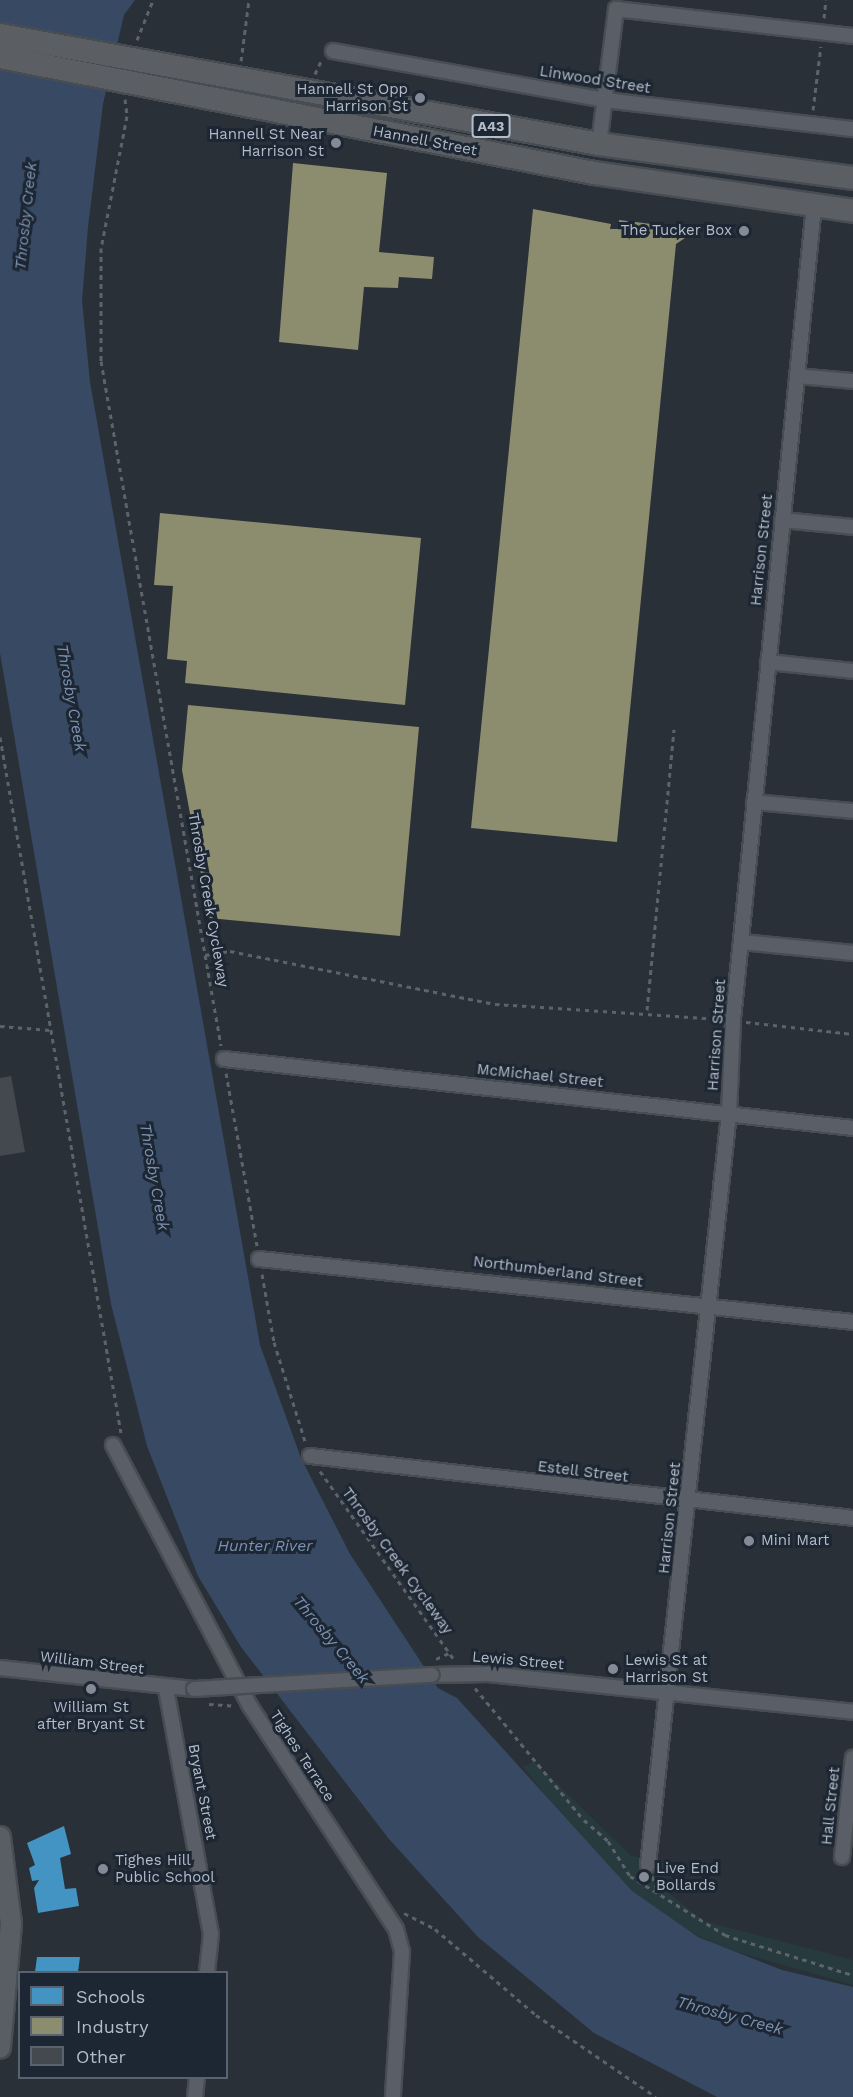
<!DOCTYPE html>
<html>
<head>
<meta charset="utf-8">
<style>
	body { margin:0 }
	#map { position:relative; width:853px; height:2097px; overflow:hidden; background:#2a3038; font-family:"Work Sans",sans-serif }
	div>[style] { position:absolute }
	.green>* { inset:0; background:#273a3e }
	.water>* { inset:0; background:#384963 }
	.schools>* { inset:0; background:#4393c3 }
	.industry>* { inset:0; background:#8c8c6e }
	.building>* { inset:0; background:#444950 }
	.path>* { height:3px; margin-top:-1.5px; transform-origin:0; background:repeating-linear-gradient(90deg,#5d636a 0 4.5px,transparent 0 9px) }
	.roads { filter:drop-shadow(2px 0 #484c53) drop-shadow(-2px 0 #484c53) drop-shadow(0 2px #484c53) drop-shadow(0 -2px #484c53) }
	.minor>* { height:14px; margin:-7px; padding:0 7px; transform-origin:7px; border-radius:7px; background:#5a5e66 }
	.secondary>* { height:20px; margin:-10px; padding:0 10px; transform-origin:10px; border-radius:10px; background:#595d64 }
	.trunk>* { height:22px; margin:-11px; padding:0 11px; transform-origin:11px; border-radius:11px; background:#5b5f64 }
	.bridges { filter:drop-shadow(2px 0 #484c53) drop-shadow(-2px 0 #484c53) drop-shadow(0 2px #484c53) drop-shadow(0 -2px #484c53) }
	.minor-bridge>* { height:14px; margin:-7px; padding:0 7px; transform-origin:7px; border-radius:7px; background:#5a5e66 }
	.dots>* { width:16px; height:16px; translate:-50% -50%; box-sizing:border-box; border:3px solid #1d2633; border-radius:50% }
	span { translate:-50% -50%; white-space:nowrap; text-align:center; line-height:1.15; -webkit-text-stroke:6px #1d2633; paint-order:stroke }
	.shield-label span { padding:2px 4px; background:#1d2633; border:2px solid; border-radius:4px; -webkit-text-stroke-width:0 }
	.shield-label { font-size:14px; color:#b4bcc9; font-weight:700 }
	.street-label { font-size:15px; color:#b4bcc9 }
	.poi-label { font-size:15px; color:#b4bcc9 }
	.right { translate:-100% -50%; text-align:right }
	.left { translate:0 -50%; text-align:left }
	.water-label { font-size:16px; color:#7c92b1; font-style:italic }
	.legend { position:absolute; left:18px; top:1971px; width:210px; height:108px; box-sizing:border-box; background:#1d2633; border:2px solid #59626f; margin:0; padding:8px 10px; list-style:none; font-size:18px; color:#b4bcc9 }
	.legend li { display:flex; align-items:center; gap:12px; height:30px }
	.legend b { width:30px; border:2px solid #59626f }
</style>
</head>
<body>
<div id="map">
	<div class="green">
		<i style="clip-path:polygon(534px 1761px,631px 1856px,665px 1862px,665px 1890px,703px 1921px,853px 1960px,853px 1985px,724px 1948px,665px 1920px,612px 1878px,611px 1868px,583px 1843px,523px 1767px)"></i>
	</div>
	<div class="water">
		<i style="clip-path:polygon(0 0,135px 0,124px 15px,103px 104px,88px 227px,82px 301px,90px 382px,260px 1345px,301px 1458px,350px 1554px,438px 1688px,457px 1698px,632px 1891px,698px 1937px,782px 1970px,853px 1987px,853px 2097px,717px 2097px,594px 2033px,478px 1937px,389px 1839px,241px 1647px,198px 1576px,147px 1446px,111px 1304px,0 653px)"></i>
	</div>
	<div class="schools">
		<i style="clip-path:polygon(64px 1826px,71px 1854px,60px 1858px,65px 1889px,76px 1888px,79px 1906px,38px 1913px,34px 1888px,39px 1880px,32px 1881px,29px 1868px,35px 1865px,27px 1843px)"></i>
		<i style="clip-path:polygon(37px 1957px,80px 1957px,78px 1972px,35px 1972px)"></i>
	</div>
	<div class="industry">
		<i style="clip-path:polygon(293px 163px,387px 173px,379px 252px,434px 257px,432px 279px,399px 277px,398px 288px,364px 287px,358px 350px,279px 342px)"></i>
		<i style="clip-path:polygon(533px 209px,611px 224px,610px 229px,618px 229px,619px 220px,676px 227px,685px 238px,676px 244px,617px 842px,471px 828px)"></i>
		<i style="clip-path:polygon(160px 513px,421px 538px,405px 705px,185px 683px,187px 661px,167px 659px,173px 586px,154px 585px)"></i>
		<i style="clip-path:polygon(188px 705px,419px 727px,400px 936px,209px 918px,182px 770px)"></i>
	</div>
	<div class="building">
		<i style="clip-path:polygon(11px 1076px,25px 1152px,0 1156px,0 1078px)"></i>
	</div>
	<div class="path">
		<i style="left:824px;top:18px;width:18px;rotate:-84deg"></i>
		<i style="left:137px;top:40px;width:43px;rotate:-68.2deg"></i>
		<i style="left:241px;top:61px;width:62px;rotate:-82.5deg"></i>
		<i style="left:315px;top:74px;width:17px;rotate:-65deg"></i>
		<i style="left:125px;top:99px;width:17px;rotate:83deg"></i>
		<i style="left:127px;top:116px;width:135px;rotate:101.1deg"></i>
		<i style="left:101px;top:248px;width:113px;rotate:90deg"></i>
		<i style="left:101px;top:361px;width:695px;rotate:80.06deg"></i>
		<i style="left:813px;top:110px;width:64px;rotate:-82.9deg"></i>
		<i style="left:0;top:737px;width:706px;rotate:80.14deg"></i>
		<i style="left:205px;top:955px;width:25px;rotate:-9deg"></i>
		<i style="left:230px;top:951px;width:270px;rotate:11.3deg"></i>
		<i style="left:495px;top:1004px;width:225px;rotate:3.8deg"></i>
		<i style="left:647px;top:1010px;width:282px;rotate:-84.5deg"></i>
		<i style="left:746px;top:1022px;width:108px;rotate:6.4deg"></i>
		<i style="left:0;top:1026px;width:50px;rotate:4.6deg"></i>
		<i style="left:226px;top:1073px;width:176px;rotate:79.8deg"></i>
		<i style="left:262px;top:1274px;width:69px;rotate:80deg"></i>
		<i style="left:274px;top:1342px;width:107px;rotate:72.6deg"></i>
		<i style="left:320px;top:1471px;width:233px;rotate:54.6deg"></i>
		<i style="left:436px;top:1659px;width:14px;rotate:-25deg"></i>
		<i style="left:475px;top:1688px;width:171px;rotate:50.5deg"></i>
		<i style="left:584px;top:1820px;width:32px;rotate:41deg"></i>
		<i style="left:608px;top:1841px;width:41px;rotate:57.8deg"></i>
		<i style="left:630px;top:1876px;width:112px;rotate:31.8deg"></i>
		<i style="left:725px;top:1935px;width:134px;rotate:17.4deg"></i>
		<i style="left:209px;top:1704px;width:26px;rotate:4deg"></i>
		<i style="left:652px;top:1876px;width:18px;rotate:71deg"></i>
		<i style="left:404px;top:1913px;width:35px;rotate:27deg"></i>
		<i style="left:435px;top:1929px;width:133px;rotate:40.4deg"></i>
		<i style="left:536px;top:2015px;width:145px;rotate:34.3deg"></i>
	</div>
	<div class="roads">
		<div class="minor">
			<i style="left:333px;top:51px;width:276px;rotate:10.2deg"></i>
			<i style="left:605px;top:100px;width:250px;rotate:6.7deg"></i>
			<i style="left:599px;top:144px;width:136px;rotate:-82.8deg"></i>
			<i style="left:616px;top:9px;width:239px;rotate:6.5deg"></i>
			<i style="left:797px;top:376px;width:56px;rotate:5.1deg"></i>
			<i style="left:782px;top:520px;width:71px;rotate:5.6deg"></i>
			<i style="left:768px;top:662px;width:85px;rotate:6deg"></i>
			<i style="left:754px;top:802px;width:99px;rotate:5.2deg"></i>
			<i style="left:741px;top:942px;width:113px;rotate:5.6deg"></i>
			<i style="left:224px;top:1059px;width:633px;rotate:6.26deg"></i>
			<i style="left:259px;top:1259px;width:597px;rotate:6.05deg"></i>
			<i style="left:113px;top:1445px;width:295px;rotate:62.3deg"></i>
			<i style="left:250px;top:1706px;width:267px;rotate:56.8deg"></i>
			<i style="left:396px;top:1929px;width:24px;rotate:75deg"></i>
			<i style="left:402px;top:1952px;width:145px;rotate:93.6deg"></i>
			<i style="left:310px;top:1456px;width:547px;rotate:6.51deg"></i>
			<i style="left:0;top:1668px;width:195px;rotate:6.2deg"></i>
			<i style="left:432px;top:1675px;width:56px;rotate:-1deg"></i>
			<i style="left:488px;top:1674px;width:367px;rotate:5.9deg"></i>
			<i style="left:166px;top:1689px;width:249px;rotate:79.6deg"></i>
			<i style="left:211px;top:1934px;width:38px;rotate:96deg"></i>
			<i style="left:842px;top:1857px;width:100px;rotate:-83.7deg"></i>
			<i style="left:648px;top:1865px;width:756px;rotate:-83.85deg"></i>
			<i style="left:729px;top:1113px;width:93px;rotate:-87.5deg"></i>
			<i style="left:733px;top:1020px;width:818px;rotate:-84.32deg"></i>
			<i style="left:195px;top:2097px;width:19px;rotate:-84deg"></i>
		</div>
		<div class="secondary">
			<i style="left:0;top:1837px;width:88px;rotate:82.8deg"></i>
			<i style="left:11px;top:1924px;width:124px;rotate:95.1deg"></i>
		</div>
		<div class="trunk">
			<i style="left:0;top:35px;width:609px;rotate:10.31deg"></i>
			<i style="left:599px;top:144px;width:256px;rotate:7.6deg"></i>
			<i style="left:0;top:57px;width:605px;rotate:11.05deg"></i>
			<i style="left:594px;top:173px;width:262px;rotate:8.3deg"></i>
		</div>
	</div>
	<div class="bridges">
		<div class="minor-bridge">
			<i style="left:194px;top:1689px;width:238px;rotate:-3.4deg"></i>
		</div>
	</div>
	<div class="dots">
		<i style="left:420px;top:98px;background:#848b96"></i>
		<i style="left:336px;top:143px;background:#848b96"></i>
		<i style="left:744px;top:231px;background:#848b96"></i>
		<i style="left:749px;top:1541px;background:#848b96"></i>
		<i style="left:613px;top:1669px;background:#848b96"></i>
		<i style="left:91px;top:1689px;background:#848b96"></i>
		<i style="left:103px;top:1869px;background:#848b96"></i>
		<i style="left:644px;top:1877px;background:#848b96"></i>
	</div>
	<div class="shield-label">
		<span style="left:491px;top:126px">A43</span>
	</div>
	<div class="street-label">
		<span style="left:595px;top:80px;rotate:9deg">Linwood Street</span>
		<span style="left:425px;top:141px;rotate:11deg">Hannell Street</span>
		<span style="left:762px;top:550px;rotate:-84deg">Harrison Street</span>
		<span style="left:208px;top:900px;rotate:80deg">Throsby Creek Cycleway</span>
		<span style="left:717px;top:1035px;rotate:-86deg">Harrison Street</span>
		<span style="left:540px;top:1076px;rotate:6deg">McMichael Street</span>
		<span style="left:558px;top:1272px;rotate:7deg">Northumberland Street</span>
		<span style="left:583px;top:1472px;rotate:7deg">Estell Street</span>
		<span style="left:670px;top:1518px;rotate:-84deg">Harrison Street</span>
		<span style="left:397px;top:1561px;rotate:54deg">Throsby Creek Cycleway</span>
		<span style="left:518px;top:1661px;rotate:5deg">Lewis Street</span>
		<span style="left:92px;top:1663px;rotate:7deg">William Street</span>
		<span style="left:302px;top:1756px;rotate:57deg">Tighes Terrace</span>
		<span style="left:202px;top:1792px;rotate:79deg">Bryant Street</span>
		<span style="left:831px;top:1806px;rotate:-84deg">Hall Street</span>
	</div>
	<div class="poi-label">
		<span class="right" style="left:408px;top:98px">Hannell St Opp<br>Harrison St</span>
		<span class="right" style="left:324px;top:143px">Hannell St Near<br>Harrison St</span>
		<span class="right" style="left:732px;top:231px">The Tucker Box</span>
		<span class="left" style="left:761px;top:1541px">Mini Mart</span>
		<span class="left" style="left:625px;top:1669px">Lewis St at<br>Harrison St</span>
		<span style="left:91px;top:1716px">William St<br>after Bryant St</span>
		<span class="left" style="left:115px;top:1869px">Tighes Hill<br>Public School</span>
		<span class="left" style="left:656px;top:1877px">Live End<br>Bollards</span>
	</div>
	<div class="water-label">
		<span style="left:26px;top:216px;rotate:-84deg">Throsby Creek</span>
		<span style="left:71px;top:698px;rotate:80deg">Throsby Creek</span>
		<span style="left:154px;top:1177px;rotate:80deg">Throsby Creek</span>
		<span style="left:265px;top:1546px">Hunter River</span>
		<span style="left:331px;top:1640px;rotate:50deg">Throsby Creek</span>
		<span style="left:730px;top:2016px;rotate:15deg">Throsby Creek</span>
	</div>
	<ul class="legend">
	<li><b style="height:16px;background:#4393c3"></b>Schools</li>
	<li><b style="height:16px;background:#8c8c6e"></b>Industry</li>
	<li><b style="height:16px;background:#444950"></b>Other</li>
	</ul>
</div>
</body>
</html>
